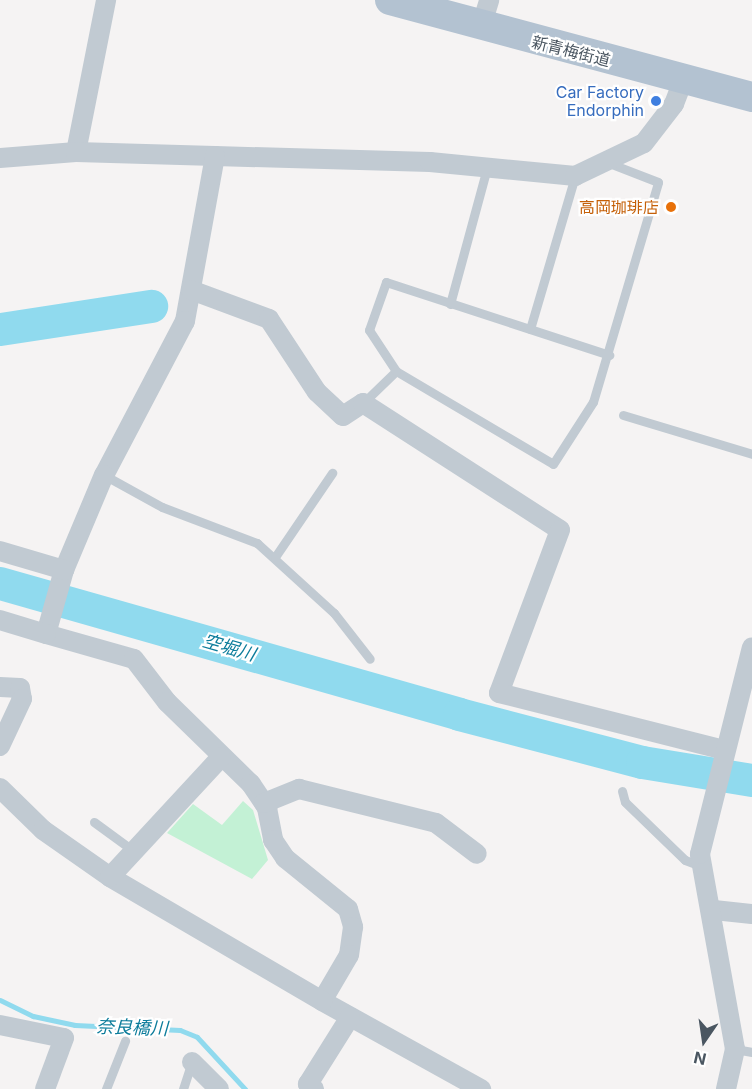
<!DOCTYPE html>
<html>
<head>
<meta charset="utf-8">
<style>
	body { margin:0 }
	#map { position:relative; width:752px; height:1089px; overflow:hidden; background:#f5f3f3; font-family:Inter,"Noto Sans JP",sans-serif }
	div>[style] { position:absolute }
	.green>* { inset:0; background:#c3f1d5 }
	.stream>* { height:5px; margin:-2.5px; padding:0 2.5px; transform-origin:2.5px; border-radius:2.5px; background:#90daee }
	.river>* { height:33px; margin:-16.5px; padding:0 16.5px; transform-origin:16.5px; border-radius:16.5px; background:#90daee }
	.service>* { height:9px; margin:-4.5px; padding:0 4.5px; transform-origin:4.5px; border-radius:4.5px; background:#c1cad2 }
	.minor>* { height:20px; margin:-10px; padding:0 10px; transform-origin:10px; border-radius:10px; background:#c1cad2 }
	.primary>* { height:30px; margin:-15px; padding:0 15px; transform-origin:15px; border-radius:15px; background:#b3c2d1 }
	.dots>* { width:16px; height:16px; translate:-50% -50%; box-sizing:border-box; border:3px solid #fff; border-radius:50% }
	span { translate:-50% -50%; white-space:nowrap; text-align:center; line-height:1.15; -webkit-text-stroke:4.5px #fff; paint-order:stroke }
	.street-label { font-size:16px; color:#4a5661 }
	.shop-label { font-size:16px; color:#366cbe }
	.right { translate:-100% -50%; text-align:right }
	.food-label { font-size:16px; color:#c56008 }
	.water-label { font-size:18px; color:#0c7c9b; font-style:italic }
	.north { position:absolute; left:674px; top:1011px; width:60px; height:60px; -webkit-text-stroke:4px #fff; paint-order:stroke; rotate:193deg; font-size:16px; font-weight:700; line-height:24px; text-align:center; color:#4a5661 }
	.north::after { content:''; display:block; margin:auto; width:21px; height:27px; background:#4a5661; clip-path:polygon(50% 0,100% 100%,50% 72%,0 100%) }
</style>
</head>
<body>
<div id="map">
	<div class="green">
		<i style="clip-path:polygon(243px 801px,253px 810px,268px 860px,252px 879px,167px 833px,193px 804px,222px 825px)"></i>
	</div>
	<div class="stream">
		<i style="left:0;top:1000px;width:37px;rotate:26deg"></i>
		<i style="left:33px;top:1016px;width:43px;rotate:12.1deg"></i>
		<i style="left:75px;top:1025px;width:105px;rotate:2.7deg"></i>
		<i style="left:180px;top:1030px;width:18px;rotate:22deg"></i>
		<i style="left:197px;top:1037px;width:71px;rotate:47.3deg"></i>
	</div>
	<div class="river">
		<i style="left:0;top:329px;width:153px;rotate:-8.7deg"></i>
		<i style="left:0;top:583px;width:477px;rotate:15.9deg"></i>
		<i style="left:459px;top:714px;width:189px;rotate:14.7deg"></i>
		<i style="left:642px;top:762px;width:111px;rotate:9.3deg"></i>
	</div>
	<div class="service">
		<i style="left:450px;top:304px;width:141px;rotate:-74.8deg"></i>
		<i style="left:530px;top:329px;width:159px;rotate:-73.6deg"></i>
		<i style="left:396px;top:371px;width:182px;rotate:30.6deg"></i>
		<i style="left:553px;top:464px;width:74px;rotate:-57.2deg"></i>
		<i style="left:593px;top:402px;width:229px;rotate:-73.5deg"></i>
		<i style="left:658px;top:182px;width:53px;rotate:-158.8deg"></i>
		<i style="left:363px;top:403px;width:46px;rotate:-44.1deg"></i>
		<i style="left:396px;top:371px;width:49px;rotate:-123.4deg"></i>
		<i style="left:369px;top:330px;width:51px;rotate:-70.5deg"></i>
		<i style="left:386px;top:282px;width:235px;rotate:18.1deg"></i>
		<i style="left:623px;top:415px;width:135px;rotate:16.8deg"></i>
		<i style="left:104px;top:475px;width:66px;rotate:28.9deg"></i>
		<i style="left:162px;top:507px;width:102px;rotate:20.8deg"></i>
		<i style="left:257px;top:543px;width:104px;rotate:42.3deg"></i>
		<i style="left:334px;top:613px;width:58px;rotate:52deg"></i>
		<i style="left:275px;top:557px;width:102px;rotate:-55.8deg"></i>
		<i style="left:622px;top:791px;width:11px;rotate:75deg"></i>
		<i style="left:625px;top:802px;width:83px;rotate:44deg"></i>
		<i style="left:685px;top:860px;width:19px;rotate:21deg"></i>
		<i style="left:94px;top:822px;width:51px;rotate:36.2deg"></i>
		<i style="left:735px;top:1049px;width:17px;rotate:10deg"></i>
		<i style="left:106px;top:1089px;width:52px;rotate:-68.4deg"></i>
		<i style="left:183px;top:1089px;width:28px;rotate:-72deg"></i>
	</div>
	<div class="minor">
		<i style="left:481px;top:27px;width:28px;rotate:-73deg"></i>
		<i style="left:76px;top:152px;width:155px;rotate:-78.8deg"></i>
		<i style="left:215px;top:156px;width:215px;rotate:1.6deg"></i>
		<i style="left:430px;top:162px;width:146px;rotate:5.5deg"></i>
		<i style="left:575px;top:176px;width:76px;rotate:-25.6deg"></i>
		<i style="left:644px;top:143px;width:49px;rotate:-52.4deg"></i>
		<i style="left:674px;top:104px;width:26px;rotate:-69deg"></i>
		<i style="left:0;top:158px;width:76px;rotate:-4.5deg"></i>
		<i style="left:76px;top:152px;width:139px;rotate:1.6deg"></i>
		<i style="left:215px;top:156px;width:168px;rotate:100.3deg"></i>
		<i style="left:185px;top:321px;width:174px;rotate:117.7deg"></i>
		<i style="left:104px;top:475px;width:103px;rotate:112.8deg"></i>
		<i style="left:64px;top:570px;width:66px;rotate:105.7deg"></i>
		<i style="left:46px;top:634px;width:91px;rotate:15.9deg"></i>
		<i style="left:134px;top:659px;width:54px;rotate:52.5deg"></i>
		<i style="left:167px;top:702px;width:117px;rotate:44.3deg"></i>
		<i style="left:251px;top:784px;width:29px;rotate:56deg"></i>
		<i style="left:267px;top:808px;width:33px;rotate:79deg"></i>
		<i style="left:273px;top:840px;width:22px;rotate:56deg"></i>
		<i style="left:285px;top:858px;width:81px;rotate:39deg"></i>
		<i style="left:348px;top:909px;width:19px;rotate:74deg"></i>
		<i style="left:353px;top:927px;width:28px;rotate:98deg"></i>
		<i style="left:349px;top:955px;width:53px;rotate:120.4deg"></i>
		<i style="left:322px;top:1001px;width:182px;rotate:29deg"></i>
		<i style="left:191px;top:290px;width:83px;rotate:20.4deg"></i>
		<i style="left:269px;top:319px;width:87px;rotate:56.7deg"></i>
		<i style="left:317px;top:392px;width:35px;rotate:43deg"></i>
		<i style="left:343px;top:416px;width:24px;rotate:-33deg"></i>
		<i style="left:363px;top:403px;width:234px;rotate:32.8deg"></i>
		<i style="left:560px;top:530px;width:174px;rotate:110.5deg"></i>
		<i style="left:499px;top:693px;width:233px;rotate:14.2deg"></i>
		<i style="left:0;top:551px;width:67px;rotate:16.5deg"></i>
		<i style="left:0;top:620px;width:48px;rotate:16.9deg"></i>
		<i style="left:0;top:687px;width:20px;rotate:3deg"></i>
		<i style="left:20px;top:688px;width:11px;rotate:80deg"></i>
		<i style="left:22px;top:699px;width:52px;rotate:115.1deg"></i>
		<i style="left:0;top:788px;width:60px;rotate:44.3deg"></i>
		<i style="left:43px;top:830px;width:82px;rotate:35deg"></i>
		<i style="left:110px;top:877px;width:246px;rotate:30.3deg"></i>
		<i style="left:264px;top:803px;width:38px;rotate:-22deg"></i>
		<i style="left:299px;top:789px;width:141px;rotate:13.9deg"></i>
		<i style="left:436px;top:823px;width:51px;rotate:37.1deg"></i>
		<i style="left:110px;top:877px;width:163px;rotate:-47.2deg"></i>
		<i style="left:714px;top:910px;width:38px;rotate:6deg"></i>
		<i style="left:0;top:1025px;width:65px;rotate:11.5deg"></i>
		<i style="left:64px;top:1038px;width:54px;rotate:110.4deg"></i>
		<i style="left:192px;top:1062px;width:38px;rotate:45deg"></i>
		<i style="left:314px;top:1089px;width:8px;rotate:-140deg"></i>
		<i style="left:308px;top:1084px;width:79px;rotate:-57.9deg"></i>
		<i style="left:726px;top:1089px;width:41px;rotate:-77.3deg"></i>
		<i style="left:735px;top:1049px;width:198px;rotate:-100.2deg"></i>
		<i style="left:700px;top:854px;width:213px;rotate:-75.9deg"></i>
	</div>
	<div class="primary">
		<i style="left:390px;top:0;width:375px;rotate:15deg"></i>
	</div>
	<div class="dots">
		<i style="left:656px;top:101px;background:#3f7fe0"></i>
		<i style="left:671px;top:207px;background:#e8710a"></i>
	</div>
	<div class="street-label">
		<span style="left:571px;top:51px;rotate:14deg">新青梅街道</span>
	</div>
	<div class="shop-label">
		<span class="right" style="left:644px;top:101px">Car Factory<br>Endorphin</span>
	</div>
	<div class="food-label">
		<span class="right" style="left:659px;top:207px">高岡珈琲店</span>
	</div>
	<div class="water-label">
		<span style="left:229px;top:648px;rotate:16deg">空堀川</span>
		<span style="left:132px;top:1028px;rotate:2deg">奈良橋川</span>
	</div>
	<div class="north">N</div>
</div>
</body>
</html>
